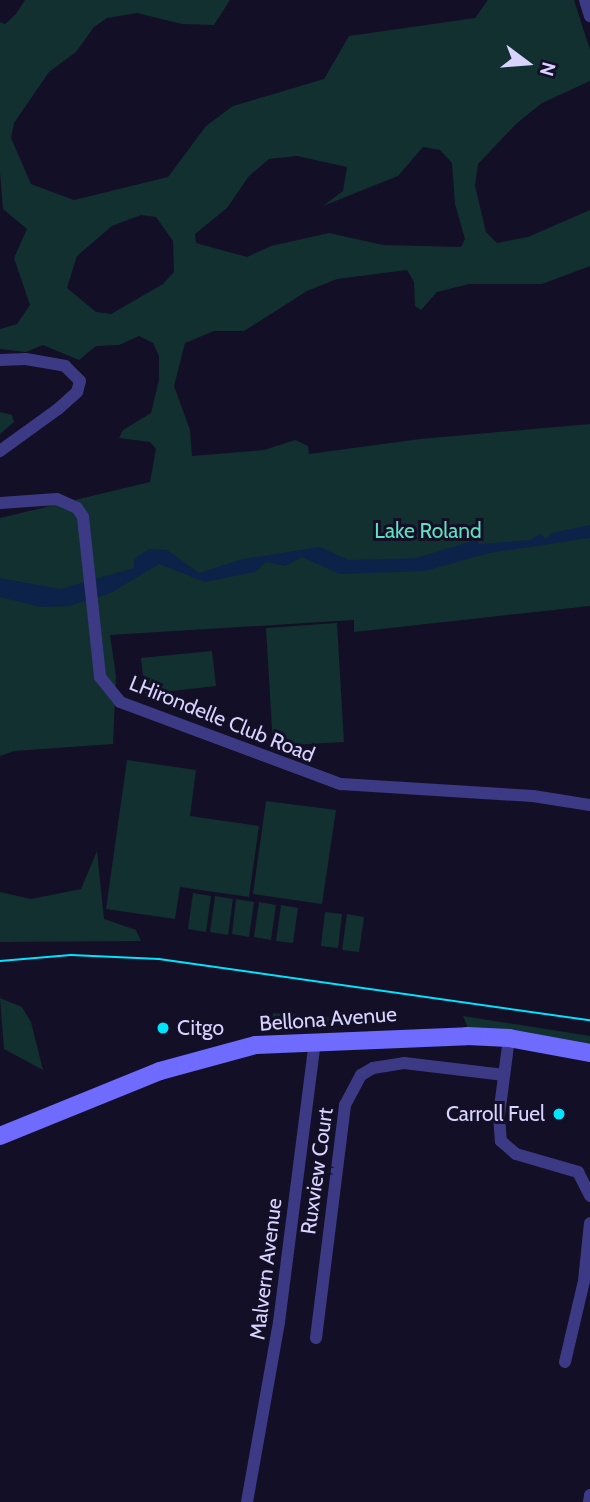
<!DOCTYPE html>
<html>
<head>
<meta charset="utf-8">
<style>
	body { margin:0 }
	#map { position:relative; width:590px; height:1502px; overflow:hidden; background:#130f26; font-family:Cabin,sans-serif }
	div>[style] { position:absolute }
	.green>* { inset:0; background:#12302f }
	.water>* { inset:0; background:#0c2248 }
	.street>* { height:12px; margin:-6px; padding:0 6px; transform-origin:6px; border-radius:6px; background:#3d3a85 }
	.secondary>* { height:18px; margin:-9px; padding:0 9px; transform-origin:9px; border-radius:9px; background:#6f6bff }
	.tram>* { height:2px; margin:-1px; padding:0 1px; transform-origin:1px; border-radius:1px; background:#00e5ff }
	.dots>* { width:19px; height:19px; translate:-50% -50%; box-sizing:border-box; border:4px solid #130f26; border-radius:50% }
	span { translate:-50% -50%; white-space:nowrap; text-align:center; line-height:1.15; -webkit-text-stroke:6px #130f26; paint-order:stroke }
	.park-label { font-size:21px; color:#5fe0c0 }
	.street-label { font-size:21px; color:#d9d4ff }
	.poi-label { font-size:21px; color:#d9d4ff }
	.left { translate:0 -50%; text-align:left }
	.right { translate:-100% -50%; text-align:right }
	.north { position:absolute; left:492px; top:28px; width:70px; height:70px; -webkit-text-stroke:5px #130f26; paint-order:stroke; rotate:106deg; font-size:19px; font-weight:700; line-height:28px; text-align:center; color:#d9d4ff }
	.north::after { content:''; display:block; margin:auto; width:24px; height:32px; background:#d9d4ff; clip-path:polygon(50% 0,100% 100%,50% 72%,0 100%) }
</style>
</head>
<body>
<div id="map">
	<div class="green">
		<i style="clip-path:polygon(evenodd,25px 0,230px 0,214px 25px,182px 24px,137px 13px,107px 18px,94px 27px,76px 52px,49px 72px,14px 123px,11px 138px,31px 184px,74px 200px,168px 177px,206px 126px,233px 106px,324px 79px,349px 36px,475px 18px,488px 0,574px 0,590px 50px,590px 81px,542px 103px,516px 124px,478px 164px,475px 186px,486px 232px,497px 243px,528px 237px,590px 210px,590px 266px,542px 284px,469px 284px,437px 292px,421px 310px,415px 306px,414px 282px,407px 270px,337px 279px,307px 291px,244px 331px,214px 331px,185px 343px,174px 386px,190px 430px,192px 456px,264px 450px,295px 440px,308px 446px,309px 454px,420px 439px,590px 424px,590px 606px,354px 632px,354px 620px,110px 635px,116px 676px,113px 744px,14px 751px,0 756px,0 518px,150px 482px,156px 449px,150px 442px,119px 438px,123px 430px,151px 413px,159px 380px,159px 356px,153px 343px,139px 336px,119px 345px,96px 346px,79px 360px,43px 345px,26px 352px,0 349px,0 329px,17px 324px,30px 305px,14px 258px,27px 229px,3px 209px,0 172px,0 22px,5px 24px,16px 14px,25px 0,423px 147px,440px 150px,452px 163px,455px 204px,465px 239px,461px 247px,383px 245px,329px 233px,271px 246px,247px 257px,196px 243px,195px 234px,227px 208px,249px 176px,269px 159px,297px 156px,347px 167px,343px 191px,323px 206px,398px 176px,423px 147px,25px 0,141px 215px,156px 217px,173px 241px,174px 272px,163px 284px,111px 314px,96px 312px,67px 288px,77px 256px,112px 226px,141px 215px)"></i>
		<i style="clip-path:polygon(0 412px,12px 415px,14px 422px,0 434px)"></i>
		<i style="clip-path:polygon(337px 623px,344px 742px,273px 746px,266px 628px)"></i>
		<i style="clip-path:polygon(212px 651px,216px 686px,145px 694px,141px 658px)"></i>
		<i style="clip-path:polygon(127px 760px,196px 770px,190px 816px,259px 826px,249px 897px,180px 887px,175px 919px,106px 909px)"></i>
		<i style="clip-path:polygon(266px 801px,336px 810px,322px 904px,253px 894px)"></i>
		<i style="clip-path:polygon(97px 851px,104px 919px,136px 930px,141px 941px,0 942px,0 892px,31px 899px,81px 889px)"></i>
		<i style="clip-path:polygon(193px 893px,211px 896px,206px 932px,188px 929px)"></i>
		<i style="clip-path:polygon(215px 896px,233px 899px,228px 935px,210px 932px)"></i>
		<i style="clip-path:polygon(236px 899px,254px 902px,249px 937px,232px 934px)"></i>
		<i style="clip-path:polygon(259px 902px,276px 905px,271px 940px,254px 937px)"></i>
		<i style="clip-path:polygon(281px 905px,298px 908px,293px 943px,276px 941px)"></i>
		<i style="clip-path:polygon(325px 912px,342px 914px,338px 948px,321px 946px)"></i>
		<i style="clip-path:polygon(347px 914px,364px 917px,359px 952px,342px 950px)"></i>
		<i style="clip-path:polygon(0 998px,22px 1007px,31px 1022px,43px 1070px,4px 1049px)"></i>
		<i style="clip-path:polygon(273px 1013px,329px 1017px,328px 1024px,272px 1020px)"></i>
		<i style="clip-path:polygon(463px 1016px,590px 1036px,590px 1046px,468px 1028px)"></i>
	</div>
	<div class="water">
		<i style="clip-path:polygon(590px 525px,590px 538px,489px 553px,425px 571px,340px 574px,302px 557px,285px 566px,266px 562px,255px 572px,205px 582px,159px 564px,111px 593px,69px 606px,40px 607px,0 597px,0 578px,60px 589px,134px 568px,134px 559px,149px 549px,167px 550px,199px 573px,243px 559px,320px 547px,349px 560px,416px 558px,476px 540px,479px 544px,530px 540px,540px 534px,546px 539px,552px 533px)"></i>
	</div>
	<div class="street">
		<i style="left:585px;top:0;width:17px;rotate:73deg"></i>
		<i style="left:0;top:360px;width:26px;rotate:-2deg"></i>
		<i style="left:26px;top:359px;width:40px;rotate:10deg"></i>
		<i style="left:65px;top:366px;width:21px;rotate:45deg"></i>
		<i style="left:80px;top:381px;width:11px;rotate:105deg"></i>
		<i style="left:77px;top:392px;width:25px;rotate:138deg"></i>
		<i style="left:58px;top:409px;width:72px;rotate:144.1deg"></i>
		<i style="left:0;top:503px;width:57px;rotate:-4deg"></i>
		<i style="left:57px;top:499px;width:22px;rotate:24deg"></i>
		<i style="left:77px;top:508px;width:11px;rotate:56deg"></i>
		<i style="left:83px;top:517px;width:161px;rotate:83.9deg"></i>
		<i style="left:100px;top:677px;width:32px;rotate:51deg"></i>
		<i style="left:120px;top:702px;width:236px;rotate:20.4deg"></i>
		<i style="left:341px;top:784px;width:192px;rotate:3.6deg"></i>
		<i style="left:533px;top:796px;width:58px;rotate:9deg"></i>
		<i style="left:509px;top:1038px;width:78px;rotate:97.4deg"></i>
		<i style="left:499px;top:1115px;width:26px;rotate:86deg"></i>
		<i style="left:501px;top:1141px;width:20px;rotate:41deg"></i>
		<i style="left:516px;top:1154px;width:65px;rotate:16.2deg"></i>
		<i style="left:578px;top:1172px;width:27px;rotate:63deg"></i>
		<i style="left:316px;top:1338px;width:235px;rotate:-82.9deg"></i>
		<i style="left:345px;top:1105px;width:34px;rotate:-62deg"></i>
		<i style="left:361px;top:1075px;width:14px;rotate:-30deg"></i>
		<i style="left:373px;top:1068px;width:31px;rotate:-9deg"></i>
		<i style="left:404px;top:1063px;width:101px;rotate:6.8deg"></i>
		<i style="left:565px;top:1362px;width:83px;rotate:-76.8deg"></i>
		<i style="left:584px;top:1281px;width:58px;rotate:-84.1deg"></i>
		<i style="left:247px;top:1502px;width:183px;rotate:-79.9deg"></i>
		<i style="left:279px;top:1322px;width:284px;rotate:-82.7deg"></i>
		<i style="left:589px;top:1502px;width:7px;rotate:-82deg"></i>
	</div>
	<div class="secondary">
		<i style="left:0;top:1136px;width:173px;rotate:-22.1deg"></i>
		<i style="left:160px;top:1071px;width:99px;rotate:-15.2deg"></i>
		<i style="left:256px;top:1045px;width:211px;rotate:-2.4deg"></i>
		<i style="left:467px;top:1036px;width:42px;rotate:2.7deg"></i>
		<i style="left:509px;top:1038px;width:82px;rotate:10.5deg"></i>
	</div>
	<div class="tram">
		<i style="left:0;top:961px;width:71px;rotate:-4.8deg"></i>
		<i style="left:71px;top:955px;width:88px;rotate:2.6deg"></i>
		<i style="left:159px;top:959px;width:435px;rotate:8.1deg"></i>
	</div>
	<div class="dots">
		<i style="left:163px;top:1028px;background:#00e5ff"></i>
		<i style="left:559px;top:1114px;background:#00e5ff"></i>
	</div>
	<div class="park-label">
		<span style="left:428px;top:531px">Lake Roland</span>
	</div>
	<div class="street-label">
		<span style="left:222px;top:719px;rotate:22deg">LHirondelle Club Road</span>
		<span style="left:328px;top:1019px;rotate:-4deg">Bellona Avenue</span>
		<span style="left:317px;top:1171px;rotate:-82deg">Ruxview Court</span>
		<span style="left:266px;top:1269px;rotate:-83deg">Malvern Avenue</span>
	</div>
	<div class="poi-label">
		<span class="left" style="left:177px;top:1028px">Citgo</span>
		<span class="right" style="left:545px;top:1114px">Carroll Fuel</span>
	</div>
	<div class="north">N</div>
</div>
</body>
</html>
